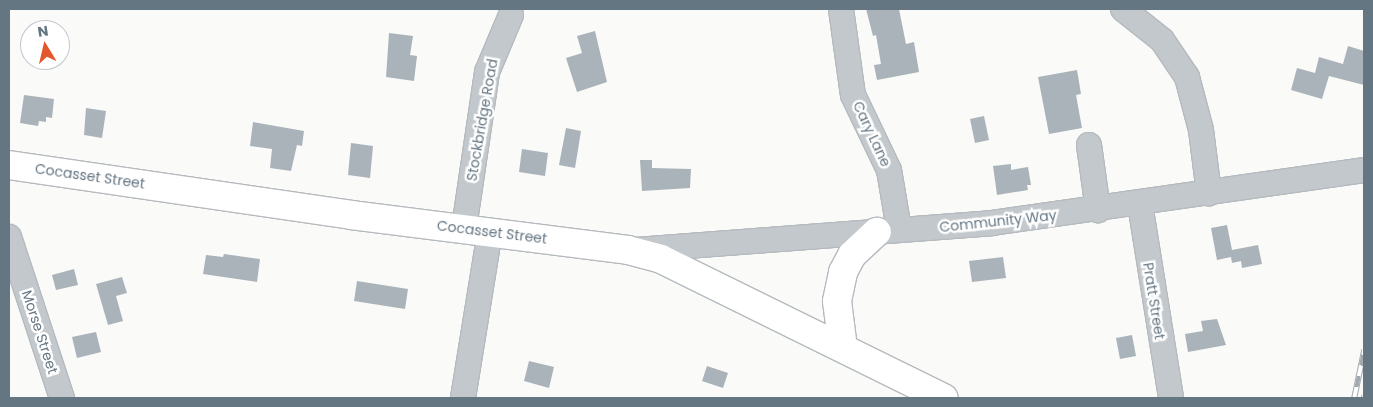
<!DOCTYPE html>
<html>
<head>
<meta charset="utf-8">
<style>
	body { margin:0 }
	#map { position:relative; width:1373px; height:407px; overflow:hidden; background:#fafaf8; font-family:Poppins,sans-serif }
	div>[style] { position:absolute }
	.building>* { inset:0; background:#aab3b9 }
	.roads { filter:drop-shadow(1px 0 #b5babe) drop-shadow(-1px 0 #b5babe) drop-shadow(0 1px #b5babe) drop-shadow(0 -1px #b5babe) }
	.minor>* { height:24px; margin:-12px; padding:0 12px; transform-origin:12px; border-radius:12px; background:#c3c8cc }
	.major>* { height:28px; margin:-14px; padding:0 14px; transform-origin:14px; border-radius:14px; background:#fff }
	.rail>* { height:5.5px; margin-top:-2.75px; transform-origin:0; background:repeating-linear-gradient(90deg,#fff 0 11px,#a2aab0 0 22px); box-sizing:border-box; border-block:1px solid #a2aab0 }
	span { translate:-50% -50%; white-space:nowrap; text-align:center; line-height:1.15; -webkit-text-stroke:5px #fff; paint-order:stroke }
	.street-label { font-size:14px; color:#657683 }
	.frame { position:absolute; inset:0; border:10px solid #657683; pointer-events:none }
	.north { position:absolute; left:20px; top:20px; width:50px; height:50px; box-sizing:border-box; background:#fff; border:1px solid #c1c8cd; border-radius:50%; rotate:351deg; font-size:14px; font-weight:700; line-height:20px; text-align:center; color:#657683 }
	.north::after { content:''; display:block; margin:auto; width:18px; height:22px; background:#e4572e; clip-path:polygon(50% 0,100% 100%,50% 72%,0 100%) }
</style>
</head>
<body>
<div id="map">
	<div class="building">
		<i style="clip-path:polygon(866px 9px,899px 9px,906px 44px,914px 42px,919px 72px,877px 80px,874px 65px,881px 64px,876px 35px,873px 36px)"></i>
		<i style="clip-path:polygon(595px 31px,607px 82px,577px 92px,566px 58px,582px 53px,577px 36px)"></i>
		<i style="clip-path:polygon(389px 33px,413px 36px,410px 55px,417px 56px,414px 81px,386px 77px)"></i>
		<i style="clip-path:polygon(1348px 46px,1364px 51px,1364px 85px,1329px 76px,1322px 99px,1291px 90px,1297px 68px,1315px 73px,1319px 57px,1343px 64px)"></i>
		<i style="clip-path:polygon(1077px 70px,1081px 94px,1076px 95px,1082px 128px,1049px 134px,1038px 77px)"></i>
		<i style="clip-path:polygon(24px 95px,54px 99px,52px 118px,46px 117px,46px 122px,39px 121px,38px 126px,20px 123px)"></i>
		<i style="clip-path:polygon(86px 108px,106px 111px,102px 138px,84px 135px)"></i>
		<i style="clip-path:polygon(984px 116px,989px 140px,975px 143px,970px 119px)"></i>
		<i style="clip-path:polygon(253px 122px,304px 131px,302px 146px,297px 145px,291px 171px,270px 168px,272px 149px,250px 146px)"></i>
		<i style="clip-path:polygon(566px 128px,581px 131px,575px 168px,559px 165px)"></i>
		<i style="clip-path:polygon(351px 143px,373px 146px,370px 178px,348px 175px)"></i>
		<i style="clip-path:polygon(522px 149px,548px 153px,545px 176px,519px 172px)"></i>
		<i style="clip-path:polygon(640px 160px,652px 160px,652px 168px,691px 169px,690px 188px,642px 191px)"></i>
		<i style="clip-path:polygon(1011px 164px,1011px 170px,1028px 167px,1031px 185px,1027px 185px,1028px 190px,997px 195px,993px 166px)"></i>
		<i style="clip-path:polygon(1227px 225px,1232px 250px,1258px 245px,1262px 264px,1242px 268px,1241px 261px,1232px 263px,1231px 257px,1217px 260px,1211px 228px)"></i>
		<i style="clip-path:polygon(224px 254px,260px 259px,257px 282px,203px 274px,206px 255px,223px 257px)"></i>
		<i style="clip-path:polygon(1003px 257px,1006px 278px,972px 282px,969px 261px)"></i>
		<i style="clip-path:polygon(74px 269px,78px 285px,56px 290px,52px 275px)"></i>
		<i style="clip-path:polygon(122px 277px,127px 293px,116px 296px,123px 321px,108px 325px,96px 284px)"></i>
		<i style="clip-path:polygon(357px 281px,408px 289px,405px 309px,354px 301px)"></i>
		<i style="clip-path:polygon(1217px 319px,1226px 345px,1188px 352px,1185px 334px,1203px 331px,1201px 321px)"></i>
		<i style="clip-path:polygon(96px 332px,101px 352px,77px 358px,72px 337px)"></i>
		<i style="clip-path:polygon(1132px 335px,1136px 356px,1120px 359px,1116px 338px)"></i>
		<i style="clip-path:polygon(529px 361px,554px 367px,549px 388px,524px 381px)"></i>
		<i style="clip-path:polygon(707px 366px,728px 373px,723px 388px,702px 381px)"></i>
	</div>
	<div class="roads">
		<div class="minor">
			<i style="left:841px;top:9px;width:87px;rotate:82.1deg"></i>
			<i style="left:853px;top:95px;width:83px;rotate:64.4deg"></i>
			<i style="left:889px;top:170px;width:60px;rotate:80.4deg"></i>
			<i style="left:1123px;top:9px;width:50px;rotate:38.5deg"></i>
			<i style="left:1162px;top:40px;width:45px;rotate:56deg"></i>
			<i style="left:1187px;top:77px;width:55px;rotate:75.2deg"></i>
			<i style="left:1201px;top:130px;width:64px;rotate:82.8deg"></i>
			<i style="left:1089px;top:145px;width:66px;rotate:82.1deg"></i>
			<i style="left:1140px;top:204px;width:196px;rotate:80.9deg"></i>
			<i style="left:464px;top:228px;width:158px;rotate:-81.6deg"></i>
			<i style="left:487px;top:72px;width:62px;rotate:-67.2deg"></i>
			<i style="left:9px;top:237px;width:169px;rotate:71.8deg"></i>
			<i style="left:635px;top:250px;width:358px;rotate:-4.3deg"></i>
			<i style="left:992px;top:223px;width:376px;rotate:-8.1deg"></i>
			<i style="left:463px;top:398px;width:168px;rotate:-80.8deg"></i>
		</div>
		<div class="major">
			<i style="left:9px;top:165px;width:346px;rotate:8.3deg"></i>
			<i style="left:351px;top:215px;width:279px;rotate:7.2deg"></i>
			<i style="left:628px;top:250px;width:34px;rotate:15deg"></i>
			<i style="left:661px;top:259px;width:315px;rotate:26.2deg"></i>
			<i style="left:843px;top:348px;width:47px;rotate:-97.3deg"></i>
			<i style="left:837px;top:301px;width:30px;rotate:-78deg"></i>
			<i style="left:843px;top:272px;width:19px;rotate:-62deg"></i>
			<i style="left:852px;top:255px;width:34px;rotate:-43deg"></i>
		</div>
	</div>
	<div class="rail">
		<i style="left:1354px;top:398px;width:49px;rotate:-78.2deg"></i>
		<i style="left:1364px;top:398px;width:3px;rotate:-90deg"></i>
	</div>
	<div class="street-label">
		<span style="left:482px;top:120px;rotate:-80deg">Stockbridge Road</span>
		<span style="left:872px;top:134px;rotate:65deg">Cary Lane</span>
		<span style="left:90px;top:176px;rotate:8deg">Cocasset Street</span>
		<span style="left:998px;top:221px;rotate:-6deg">Community Way</span>
		<span style="left:492px;top:232px;rotate:7deg">Cocasset Street</span>
		<span style="left:1154px;top:301px;rotate:81deg">Pratt Street</span>
		<span style="left:40px;top:332px;rotate:72deg">Morse Street</span>
	</div>
	<div class="frame"></div>
	<div class="north">N</div>
</div>
</body>
</html>
